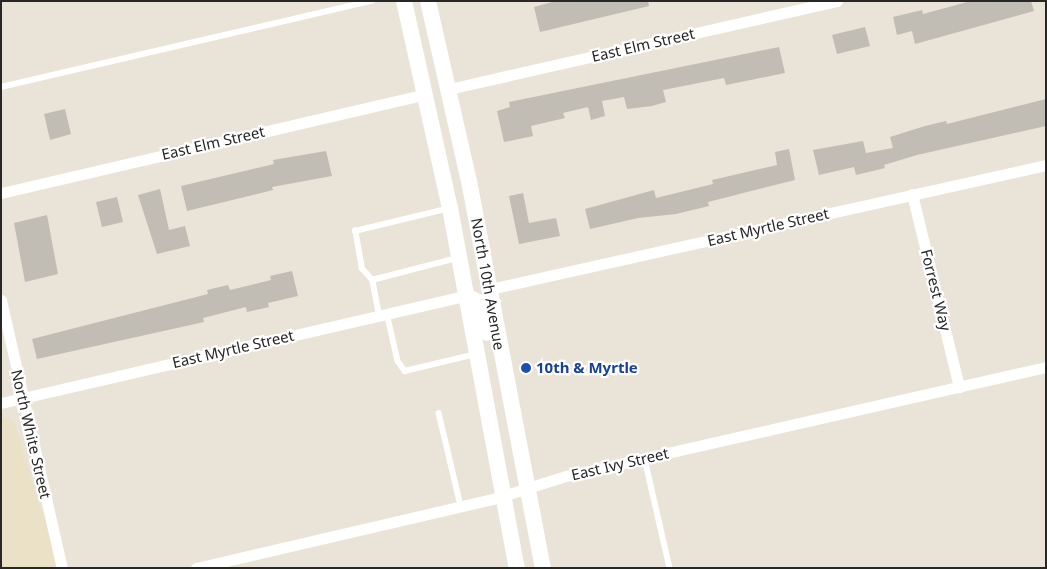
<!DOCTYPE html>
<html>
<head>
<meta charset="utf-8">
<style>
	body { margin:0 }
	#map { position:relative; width:1047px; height:569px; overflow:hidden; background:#e9e3d8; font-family:"Noto Sans",sans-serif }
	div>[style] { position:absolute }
	.education>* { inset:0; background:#ebe1c7 }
	.building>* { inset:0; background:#c1bdb5 }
	.lane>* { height:5.5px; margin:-2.75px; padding:0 2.75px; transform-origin:2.75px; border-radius:2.75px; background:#fff }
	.street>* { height:11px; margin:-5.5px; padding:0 5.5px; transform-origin:5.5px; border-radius:5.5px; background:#fff }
	.secondary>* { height:16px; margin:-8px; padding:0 8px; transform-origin:8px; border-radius:8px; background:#fff }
	.dots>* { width:14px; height:14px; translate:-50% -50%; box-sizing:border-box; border:2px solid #fff; border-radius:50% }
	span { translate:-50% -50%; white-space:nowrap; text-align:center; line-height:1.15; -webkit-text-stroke:4.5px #fff; paint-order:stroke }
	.street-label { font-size:15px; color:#272727 }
	.transit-label { font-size:15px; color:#164399; font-weight:700 }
	.left { translate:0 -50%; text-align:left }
	.frame { position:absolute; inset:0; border:2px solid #272727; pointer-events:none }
</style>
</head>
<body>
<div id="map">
	<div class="education">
		<i style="clip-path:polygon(7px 417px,13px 420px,60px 568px,1px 568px,1px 418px)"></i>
	</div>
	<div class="building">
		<i style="clip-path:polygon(556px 1px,648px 1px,649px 6px,540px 32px,534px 7px)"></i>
		<i style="clip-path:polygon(971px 1px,1031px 1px,1034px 11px,915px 44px,912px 31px,897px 35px,893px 17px,922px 10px,923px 14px)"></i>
		<i style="clip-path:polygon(865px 27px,870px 46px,837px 54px,832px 35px)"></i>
		<i style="clip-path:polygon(779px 47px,785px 73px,726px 85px,724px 78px,663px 90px,666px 102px,652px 106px,627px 109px,624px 97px,602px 101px,605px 116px,591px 120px,588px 107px,563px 113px,565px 118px,531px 126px,533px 136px,504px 142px,497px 111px,510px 107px,509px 102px)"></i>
		<i style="clip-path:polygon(1046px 99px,1046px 126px,917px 155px,884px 165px,885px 168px,856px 175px,854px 167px,819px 175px,813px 150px,863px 141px,866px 153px,893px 148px,890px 137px,925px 126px,946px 121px,947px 124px)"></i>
		<i style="clip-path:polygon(65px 109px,71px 134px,50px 140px,44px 114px)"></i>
		<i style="clip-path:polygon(789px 149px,795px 180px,708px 202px,709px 206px,676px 214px,638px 218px,590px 229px,585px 209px,654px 190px,656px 198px,713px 184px,712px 180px,777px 165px,775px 152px)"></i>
		<i style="clip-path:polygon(326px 151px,332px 176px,272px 187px,273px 190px,187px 211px,181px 186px,274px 164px,273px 160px)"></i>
		<i style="clip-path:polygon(160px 189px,169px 230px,185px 226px,190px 246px,157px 254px,138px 195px)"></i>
		<i style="clip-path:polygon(523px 193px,529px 223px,556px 218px,560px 236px,519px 244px,509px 196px)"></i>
		<i style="clip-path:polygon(117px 197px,123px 222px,102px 227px,96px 202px)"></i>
		<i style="clip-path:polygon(47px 215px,58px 274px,25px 282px,14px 223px)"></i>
		<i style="clip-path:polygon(292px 271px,298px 296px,268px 303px,269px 307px,247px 312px,246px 307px,203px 318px,204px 322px,37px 359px,32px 339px,208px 294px,207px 290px,228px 285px,230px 290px,271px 280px,270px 276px)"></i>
	</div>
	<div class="lane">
		<i style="left:1px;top:87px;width:381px;rotate:-13.1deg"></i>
		<i style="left:372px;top:280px;width:88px;rotate:-14.5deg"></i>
		<i style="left:387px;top:313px;width:49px;rotate:77.1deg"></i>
		<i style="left:398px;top:361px;width:12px;rotate:55deg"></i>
		<i style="left:405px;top:371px;width:73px;rotate:-13.5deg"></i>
		<i style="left:379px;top:315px;width:36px;rotate:-101deg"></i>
		<i style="left:372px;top:280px;width:15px;rotate:-132deg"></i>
		<i style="left:362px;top:269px;width:39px;rotate:-100deg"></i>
		<i style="left:355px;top:231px;width:98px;rotate:-13.6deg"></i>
		<i style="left:439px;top:413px;width:96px;rotate:76.7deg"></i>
		<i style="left:645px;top:459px;width:112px;rotate:77.1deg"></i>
	</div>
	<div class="street">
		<i style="left:449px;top:89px;width:398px;rotate:-12.8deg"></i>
		<i style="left:1px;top:193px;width:435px;rotate:-13.1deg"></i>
		<i style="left:912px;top:194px;width:199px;rotate:76.3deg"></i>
		<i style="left:490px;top:289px;width:570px;rotate:-12.57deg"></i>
		<i style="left:1px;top:300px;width:275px;rotate:77.2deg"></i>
		<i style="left:1px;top:403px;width:477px;rotate:-13deg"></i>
		<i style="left:196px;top:568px;width:305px;rotate:-13.1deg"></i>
		<i style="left:493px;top:499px;width:77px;rotate:-17.5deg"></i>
		<i style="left:566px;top:476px;width:492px;rotate:-12.8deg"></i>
	</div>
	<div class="secondary">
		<i style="left:404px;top:1px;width:212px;rotate:77.5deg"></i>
		<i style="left:450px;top:208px;width:366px;rotate:79.5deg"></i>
		<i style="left:428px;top:1px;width:185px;rotate:77.2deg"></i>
		<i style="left:469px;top:181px;width:394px;rotate:79.2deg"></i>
		<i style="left:466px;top:296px;width:13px;rotate:27deg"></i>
		<i style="left:478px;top:302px;width:32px;rotate:74deg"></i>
	</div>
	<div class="dots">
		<i style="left:526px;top:368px;background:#1a4fb4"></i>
	</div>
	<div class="street-label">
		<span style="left:643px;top:45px;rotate:-13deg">East Elm Street</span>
		<span style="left:213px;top:143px;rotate:-13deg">East Elm Street</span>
		<span style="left:768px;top:227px;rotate:-13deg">East Myrtle Street</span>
		<span style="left:488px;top:284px;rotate:80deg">North 10th Avenue</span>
		<span style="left:936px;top:290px;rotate:76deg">Forrest Way</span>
		<span style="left:233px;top:349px;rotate:-13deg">East Myrtle Street</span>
		<span style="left:31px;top:434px;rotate:77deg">North White Street</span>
		<span style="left:620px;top:464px;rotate:-13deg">East Ivy Street</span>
	</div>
	<div class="transit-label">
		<span class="left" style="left:536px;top:368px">10th &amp; Myrtle</span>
	</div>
	<div class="frame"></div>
</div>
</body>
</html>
